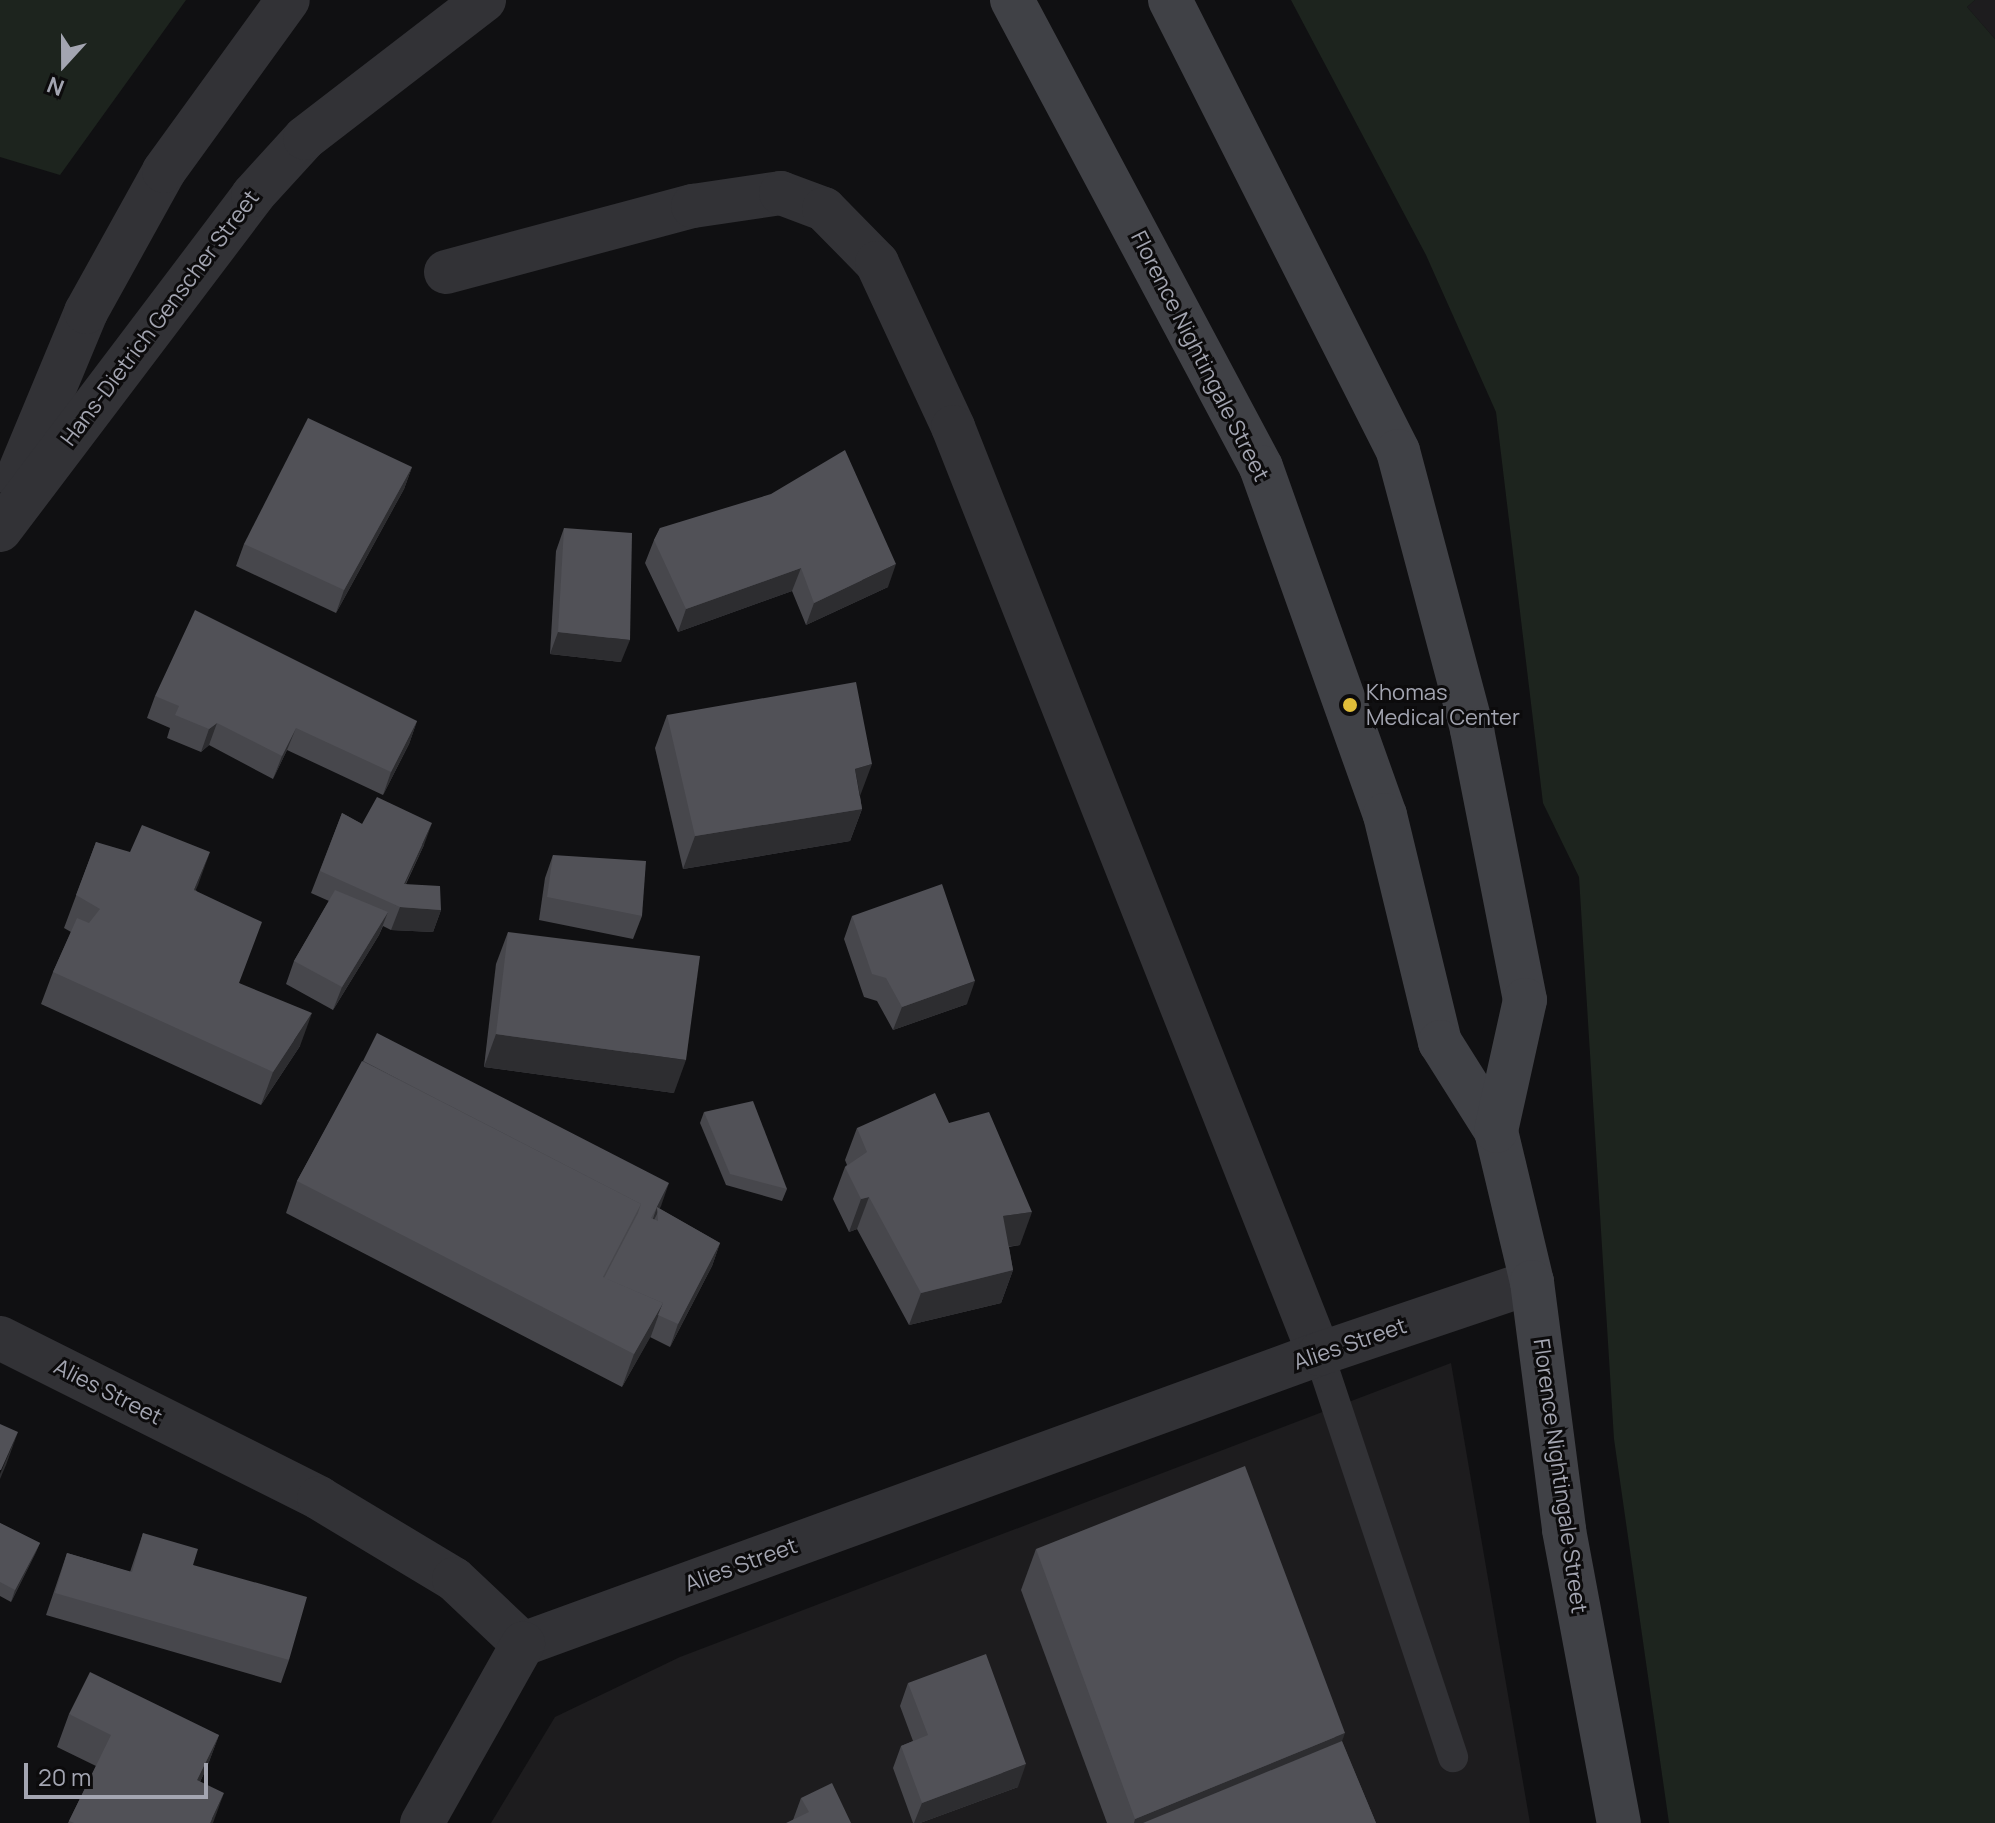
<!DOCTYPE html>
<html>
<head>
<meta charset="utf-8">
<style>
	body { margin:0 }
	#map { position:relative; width:1995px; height:1823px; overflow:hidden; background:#101012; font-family:Manrope,sans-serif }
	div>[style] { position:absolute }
	.built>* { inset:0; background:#1d1c1e }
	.green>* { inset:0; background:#1d241e }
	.service>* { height:30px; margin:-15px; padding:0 15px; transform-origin:15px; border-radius:15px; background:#323236 }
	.minor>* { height:44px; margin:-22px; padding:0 22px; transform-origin:22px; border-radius:22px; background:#323236 }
	.tertiary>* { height:44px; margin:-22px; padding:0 22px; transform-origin:22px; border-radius:22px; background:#323236 }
	.secondary>* { height:44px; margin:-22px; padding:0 22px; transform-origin:22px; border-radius:22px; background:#404146 }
	.wall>* { inset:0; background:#47474c }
	.shaded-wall>* { inset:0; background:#2d2d30 }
	.building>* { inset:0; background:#515157 }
	.dots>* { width:22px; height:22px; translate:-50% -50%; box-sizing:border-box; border:4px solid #0c0b0c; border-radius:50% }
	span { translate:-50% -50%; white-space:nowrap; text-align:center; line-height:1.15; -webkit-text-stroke:6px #0c0b0c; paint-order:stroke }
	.street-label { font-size:22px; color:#a3a5b1 }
	.poi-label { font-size:22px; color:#a3a5b1 }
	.left { translate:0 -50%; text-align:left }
	.north { position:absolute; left:24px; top:24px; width:80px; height:80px; -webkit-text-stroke:6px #0c0b0c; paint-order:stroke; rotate:201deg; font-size:22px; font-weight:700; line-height:32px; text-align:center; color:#a3a5b1 }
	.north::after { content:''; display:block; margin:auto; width:28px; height:36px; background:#a3a5b1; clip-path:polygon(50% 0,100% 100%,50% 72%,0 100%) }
	.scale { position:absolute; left:24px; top:1763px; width:184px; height:36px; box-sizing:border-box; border:4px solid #a3a5b1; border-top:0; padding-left:10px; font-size:24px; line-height:28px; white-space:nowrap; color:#a3a5b1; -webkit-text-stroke:6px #0c0b0c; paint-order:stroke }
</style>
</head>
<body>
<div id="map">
	<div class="built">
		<i style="clip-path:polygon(1975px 0,1995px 0,1995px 39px,1967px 7px)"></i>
		<i style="clip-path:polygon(1451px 1363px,1530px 1823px,491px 1823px,555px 1717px,680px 1657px)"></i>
	</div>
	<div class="green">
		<i style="clip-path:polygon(0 0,186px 0,60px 175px,0 157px)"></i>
		<i style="clip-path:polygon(1291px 0,1975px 0,1967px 7px,1995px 39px,1995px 1823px,1669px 1823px,1614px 1439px,1579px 877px,1543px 803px,1496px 412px,1426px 255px)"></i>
	</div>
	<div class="service">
		<i style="left:1319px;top:1354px;width:425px;rotate:71.6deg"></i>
	</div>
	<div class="minor">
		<i style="left:446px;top:272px;width:256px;rotate:-15deg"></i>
		<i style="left:693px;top:206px;width:89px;rotate:-8.4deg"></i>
		<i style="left:781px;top:193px;width:46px;rotate:20.4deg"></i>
		<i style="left:824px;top:209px;width:76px;rotate:45.5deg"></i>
		<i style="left:877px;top:263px;width:181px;rotate:65.1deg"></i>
		<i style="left:953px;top:427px;width:997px;rotate:68.45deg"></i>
		<i style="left:0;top:1338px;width:357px;rotate:26.6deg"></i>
		<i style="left:319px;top:1498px;width:157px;rotate:31deg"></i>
		<i style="left:454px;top:1579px;width:95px;rotate:43.3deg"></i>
		<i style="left:523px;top:1644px;width:847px;rotate:-20.02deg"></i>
		<i style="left:1319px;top:1354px;width:225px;rotate:-18.7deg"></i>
		<i style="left:422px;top:1823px;width:206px;rotate:-60.6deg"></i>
	</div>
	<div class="tertiary">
		<i style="left:17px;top:478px;width:180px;rotate:-67.4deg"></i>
		<i style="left:86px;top:312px;width:161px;rotate:-61deg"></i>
		<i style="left:164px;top:171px;width:211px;rotate:-54.1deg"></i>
		<i style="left:0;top:530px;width:420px;rotate:-52.9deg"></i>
		<i style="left:253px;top:195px;width:77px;rotate:-47.6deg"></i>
		<i style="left:305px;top:138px;width:226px;rotate:-37.6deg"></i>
	</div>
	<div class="secondary">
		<i style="left:1012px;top:0;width:529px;rotate:61.93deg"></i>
		<i style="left:1261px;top:467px;width:369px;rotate:70.4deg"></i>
		<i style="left:1385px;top:815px;width:234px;rotate:76.4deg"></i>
		<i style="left:1440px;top:1042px;width:105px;rotate:57.8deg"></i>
		<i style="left:1496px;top:1131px;width:155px;rotate:76.6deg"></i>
		<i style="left:1532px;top:1282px;width:250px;rotate:82.6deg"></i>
		<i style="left:1564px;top:1530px;width:298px;rotate:79.4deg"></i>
		<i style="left:1170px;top:0;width:505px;rotate:63.18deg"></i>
		<i style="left:1398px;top:451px;width:289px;rotate:75.1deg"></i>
		<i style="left:1472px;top:730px;width:275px;rotate:78.9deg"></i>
		<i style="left:1525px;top:1000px;width:134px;rotate:102.5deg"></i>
	</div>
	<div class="wall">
		<i style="clip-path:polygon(412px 467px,404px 489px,336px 613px,236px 566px,244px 544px)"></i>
		<i style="clip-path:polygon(564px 528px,621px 662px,550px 654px,556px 551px)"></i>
		<i style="clip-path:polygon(660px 528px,888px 587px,806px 625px,792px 591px,678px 632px,645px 563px,654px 540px)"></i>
		<i style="clip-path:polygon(155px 696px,417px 721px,409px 744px,383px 795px,287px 750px,273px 779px,209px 745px,201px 752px,167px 738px,170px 728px,147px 718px)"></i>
		<i style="clip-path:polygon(667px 715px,860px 796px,862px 809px,850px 841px,683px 869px,655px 748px)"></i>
		<i style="clip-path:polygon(342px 813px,362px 824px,424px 845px,406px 884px,441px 910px,433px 932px,391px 930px,383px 926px,379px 935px,333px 1010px,286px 984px,294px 961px,329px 901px,311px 893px)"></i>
		<i style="clip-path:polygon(96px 842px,196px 890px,239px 983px,300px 1046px,261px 1105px,41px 1004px,53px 972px,71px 932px,64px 928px)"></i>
		<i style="clip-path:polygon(553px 855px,642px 916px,633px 939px,539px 920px,545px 878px)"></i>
		<i style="clip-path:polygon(852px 916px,967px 1004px,893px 1030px,877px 1001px,864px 997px,844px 939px)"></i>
		<i style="clip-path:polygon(508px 932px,674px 1093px,484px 1067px,496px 964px)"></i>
		<i style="clip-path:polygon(363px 1061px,660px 1209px,720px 1243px,712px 1266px,670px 1347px,650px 1337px,622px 1387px,286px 1213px,297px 1181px)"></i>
		<i style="clip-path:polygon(704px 1112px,787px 1189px,782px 1201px,726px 1185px,700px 1123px)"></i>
		<i style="clip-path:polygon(949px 1123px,1020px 1245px,1009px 1247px,1013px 1270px,1001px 1303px,909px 1325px,857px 1229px,849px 1232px,833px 1199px,845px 1167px,847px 1165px,845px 1160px,857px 1128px)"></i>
		<i style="clip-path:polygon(0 1523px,40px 1543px,35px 1554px,11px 1602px,0 1596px)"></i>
		<i style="clip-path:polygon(143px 1533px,193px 1565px,289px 1660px,281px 1683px,46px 1615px,67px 1553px,130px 1572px)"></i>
		<i style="clip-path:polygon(1036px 1549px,1342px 1742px,1376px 1823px,1107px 1823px,1021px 1590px)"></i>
		<i style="clip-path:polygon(908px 1683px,1018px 1787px,920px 1823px,913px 1823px,893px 1768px,901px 1746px,913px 1741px,900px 1706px)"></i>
		<i style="clip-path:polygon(69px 1714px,219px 1735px,207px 1767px,200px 1782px,213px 1823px,68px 1823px,96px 1766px,57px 1747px)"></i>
		<i style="clip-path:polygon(801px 1798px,851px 1823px,793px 1820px)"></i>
	</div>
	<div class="shaded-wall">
		<i style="clip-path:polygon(412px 467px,404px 489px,336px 613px,344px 590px)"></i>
		<i style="clip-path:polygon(896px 564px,888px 587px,806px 625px,814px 603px)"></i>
		<i style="clip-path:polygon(801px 568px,792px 591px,678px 632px,686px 609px)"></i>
		<i style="clip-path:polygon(558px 632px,630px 640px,621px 662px,550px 654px)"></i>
		<i style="clip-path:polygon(417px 721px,409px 744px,383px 795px,391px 772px)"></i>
		<i style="clip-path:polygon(217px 723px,209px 745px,201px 752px,209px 729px)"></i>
		<i style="clip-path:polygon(296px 728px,287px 750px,273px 779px,282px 756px)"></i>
		<i style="clip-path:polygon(872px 764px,860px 796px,855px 769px)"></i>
		<i style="clip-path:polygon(862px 809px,850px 841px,683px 869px,695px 836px)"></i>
		<i style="clip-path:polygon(432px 823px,424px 845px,395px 906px,404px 884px)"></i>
		<i style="clip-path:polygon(210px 852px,198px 885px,182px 922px,194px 890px)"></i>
		<i style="clip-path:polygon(400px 907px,441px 910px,433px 932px,391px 930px)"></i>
		<i style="clip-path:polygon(388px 912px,379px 935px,333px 1010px,342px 987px)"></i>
		<i style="clip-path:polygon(975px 981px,967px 1004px,893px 1030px,902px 1007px)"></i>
		<i style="clip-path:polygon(312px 1013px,300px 1046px,261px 1105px,273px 1072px)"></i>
		<i style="clip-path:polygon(496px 1034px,686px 1060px,674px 1093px,484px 1067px)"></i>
		<i style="clip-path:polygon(669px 1183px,661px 1206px,649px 1230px,657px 1207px)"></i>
		<i style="clip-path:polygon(869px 1197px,857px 1229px,849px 1232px,861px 1199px)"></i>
		<i style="clip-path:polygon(1032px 1212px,1020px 1245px,991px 1249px,1003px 1216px)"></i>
		<i style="clip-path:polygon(720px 1243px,712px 1266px,670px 1347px,678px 1324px)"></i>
		<i style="clip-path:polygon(1013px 1270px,1001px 1303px,909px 1325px,921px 1293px)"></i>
		<i style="clip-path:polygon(663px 1303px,651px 1336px,622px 1387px,634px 1354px)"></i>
		<i style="clip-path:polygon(18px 1432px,6px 1465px,0 1479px,0 1474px)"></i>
		<i style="clip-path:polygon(40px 1543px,35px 1554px,11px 1602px,15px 1590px)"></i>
		<i style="clip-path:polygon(1345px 1733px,1330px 1774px,1211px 1823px,1134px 1823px,1135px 1819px)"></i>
		<i style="clip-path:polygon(219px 1735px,207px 1767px,185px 1813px,197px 1780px)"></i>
		<i style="clip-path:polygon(1026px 1764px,1018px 1787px,920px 1823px,914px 1823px,922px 1803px)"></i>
		<i style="clip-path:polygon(224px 1793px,213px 1823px,210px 1823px)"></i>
	</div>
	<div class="building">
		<i style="clip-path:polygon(308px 418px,412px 467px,344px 590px,244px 544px)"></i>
		<i style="clip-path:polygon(845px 450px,896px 564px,814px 603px,801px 568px,686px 609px,654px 540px,660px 528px,771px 494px)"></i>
		<i style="clip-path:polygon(564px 528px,632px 533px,630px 640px,558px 632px)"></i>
		<i style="clip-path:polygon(195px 610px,417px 721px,391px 772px,296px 728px,282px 756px,217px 723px,209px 729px,175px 715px,179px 706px,155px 696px)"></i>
		<i style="clip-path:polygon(856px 682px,872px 764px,855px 769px,862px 809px,695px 836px,667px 715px)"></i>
		<i style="clip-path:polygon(377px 797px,432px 823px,404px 884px,440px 886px,441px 910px,400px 907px,320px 871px,342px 813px,362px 824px)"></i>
		<i style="clip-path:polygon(142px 825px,210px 852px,194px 890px,262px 922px,239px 983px,312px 1013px,273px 1072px,53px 972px,77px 918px,89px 923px,100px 909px,76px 895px,96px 842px,130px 852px)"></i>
		<i style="clip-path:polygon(553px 855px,646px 861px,642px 916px,547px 897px)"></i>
		<i style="clip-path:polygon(942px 884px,975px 981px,902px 1007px,886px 978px,872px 974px,852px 916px)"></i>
		<i style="clip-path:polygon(335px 890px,388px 912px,342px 987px,294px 961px)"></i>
		<i style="clip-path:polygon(508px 932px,700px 956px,686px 1060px,496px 1034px)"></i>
		<i style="clip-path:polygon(evenodd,377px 1033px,669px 1183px,657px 1207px,720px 1243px,678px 1324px,658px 1315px,663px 1303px,604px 1278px,638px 1213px,641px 1204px,363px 1061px,377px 1033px,657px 1207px,658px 1221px,651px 1218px,657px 1207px)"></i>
		<i style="clip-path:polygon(362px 1061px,641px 1204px,603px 1277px,663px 1303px,634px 1354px,297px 1181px)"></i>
		<i style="clip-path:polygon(935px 1093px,949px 1123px,989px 1112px,1032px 1212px,1003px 1216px,1013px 1270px,921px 1293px,869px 1197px,861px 1199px,845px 1167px,867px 1152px,857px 1128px)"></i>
		<i style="clip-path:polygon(753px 1101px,787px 1189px,730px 1174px,704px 1112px)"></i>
		<i style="clip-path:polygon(0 1424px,18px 1432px,1px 1470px,0 1470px)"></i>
		<i style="clip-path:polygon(1245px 1466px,1345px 1733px,1135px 1819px,1036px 1549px)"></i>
		<i style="clip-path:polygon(0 1523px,40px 1543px,15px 1590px,0 1582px)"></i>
		<i style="clip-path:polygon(143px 1533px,198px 1549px,193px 1565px,307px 1597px,289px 1660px,55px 1593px,67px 1553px,132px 1572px)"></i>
		<i style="clip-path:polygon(986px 1654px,1026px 1764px,922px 1803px,901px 1746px,928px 1735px,908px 1683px)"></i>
		<i style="clip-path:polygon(90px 1672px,219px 1735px,197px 1780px,224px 1793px,210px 1823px,74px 1823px,69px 1821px,111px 1735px,69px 1714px)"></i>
		<i style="clip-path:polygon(1342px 1741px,1376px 1823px,1143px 1823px)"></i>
		<i style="clip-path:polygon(832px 1783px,851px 1823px,786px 1823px,809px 1812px,801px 1798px)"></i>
	</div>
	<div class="dots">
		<i style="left:1350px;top:705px;background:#e0bd39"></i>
	</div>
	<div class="street-label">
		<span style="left:160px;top:318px;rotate:-53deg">Hans-Dietrich Genscher Street</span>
		<span style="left:1200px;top:356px;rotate:63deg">Florence Nightingale Street</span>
		<span style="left:1350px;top:1344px;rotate:-19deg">Alies Street</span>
		<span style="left:108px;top:1392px;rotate:27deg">Alies Street</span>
		<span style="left:1560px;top:1476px;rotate:82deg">Florence Nightingale Street</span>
		<span style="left:741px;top:1565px;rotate:-20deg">Alies Street</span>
	</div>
	<div class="poi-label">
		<span class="left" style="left:1366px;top:705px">Khomas<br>Medical Center</span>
	</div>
	<div class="north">N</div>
	<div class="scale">20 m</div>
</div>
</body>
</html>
